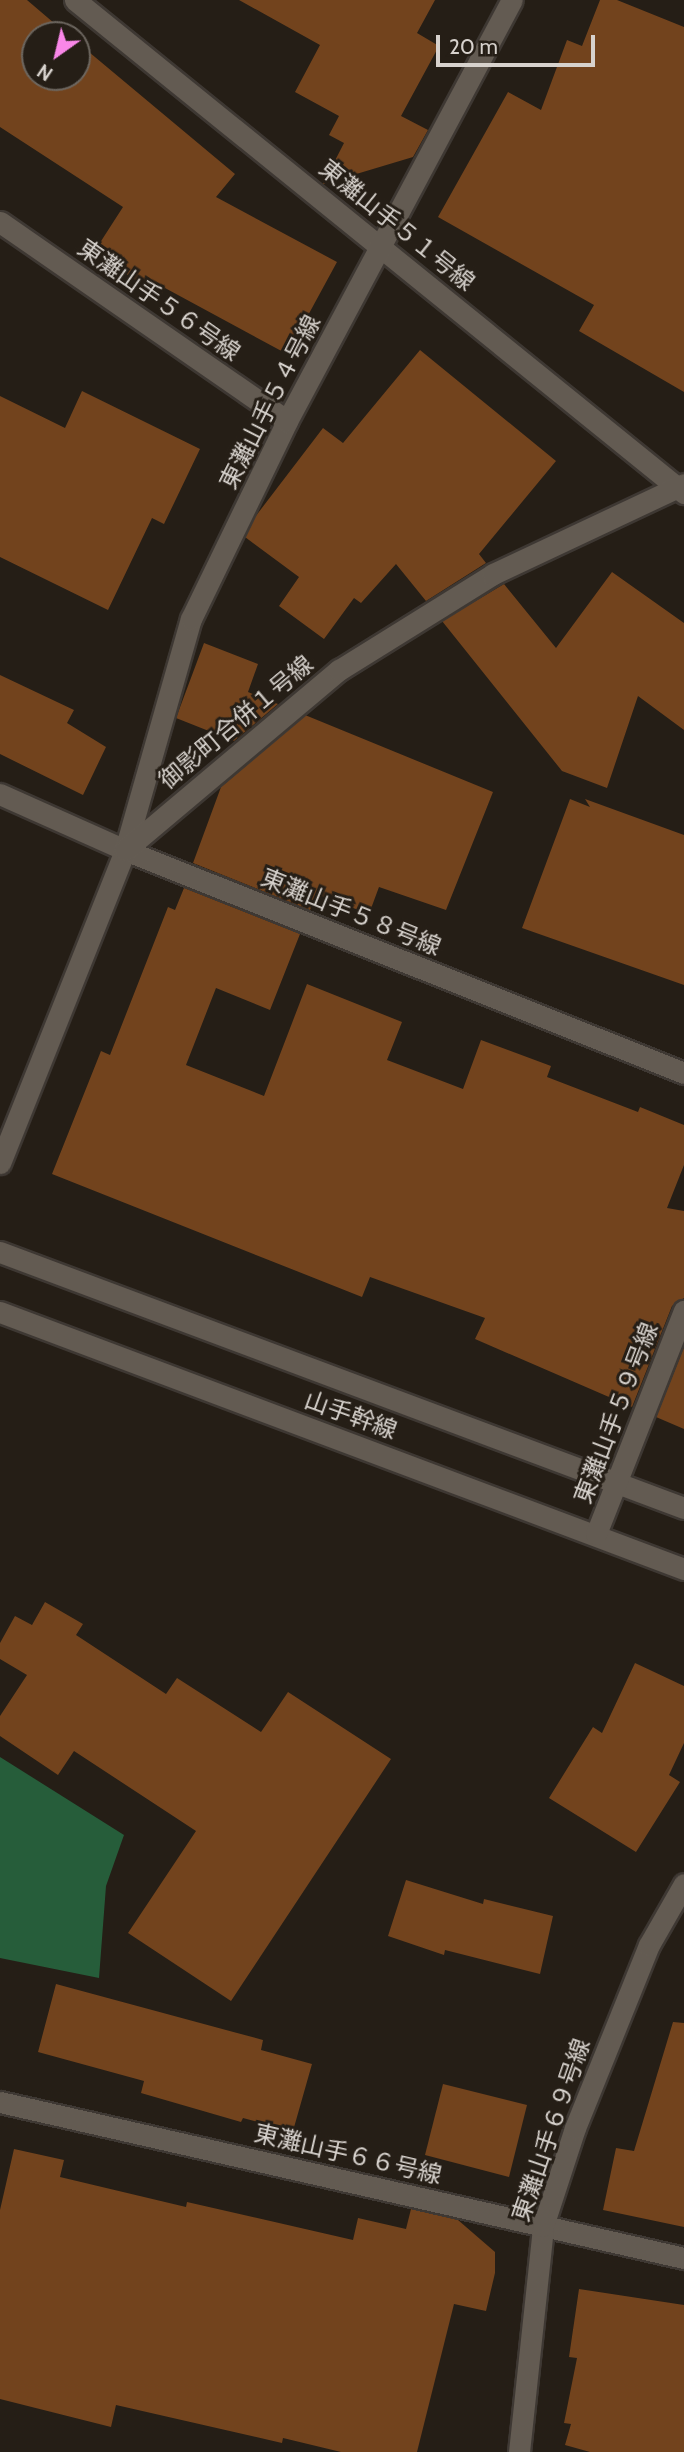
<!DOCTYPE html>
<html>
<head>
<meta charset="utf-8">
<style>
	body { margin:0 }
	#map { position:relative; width:684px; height:2452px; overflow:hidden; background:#251e16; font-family:Cabin,"Noto Sans JP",sans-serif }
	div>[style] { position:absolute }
	.forest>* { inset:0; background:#265d3a }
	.building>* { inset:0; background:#72431d }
	.roads { filter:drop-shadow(2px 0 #3e3833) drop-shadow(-2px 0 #3e3833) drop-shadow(0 2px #3e3833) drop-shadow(0 -2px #3e3833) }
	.minor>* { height:21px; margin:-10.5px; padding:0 10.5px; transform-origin:10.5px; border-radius:10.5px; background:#635b52 }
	span { translate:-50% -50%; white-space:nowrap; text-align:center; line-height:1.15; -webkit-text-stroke:6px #251e16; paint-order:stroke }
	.street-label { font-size:24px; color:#d7d2cd }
	.north { position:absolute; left:21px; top:21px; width:70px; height:70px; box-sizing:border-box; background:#251e16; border:2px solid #6c665f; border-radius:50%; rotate:214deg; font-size:19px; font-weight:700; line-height:28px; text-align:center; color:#d7d2cd }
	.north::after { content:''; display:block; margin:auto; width:24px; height:32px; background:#f987e8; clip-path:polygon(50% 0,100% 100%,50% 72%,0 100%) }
	.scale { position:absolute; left:436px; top:35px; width:159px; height:32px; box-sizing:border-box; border:4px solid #d7d2cd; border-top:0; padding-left:9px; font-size:21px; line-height:24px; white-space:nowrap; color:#d7d2cd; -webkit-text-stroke:5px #251e16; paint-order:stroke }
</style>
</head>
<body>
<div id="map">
	<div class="forest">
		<i style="clip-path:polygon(0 1757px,124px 1835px,106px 1886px,99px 1978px,0 1958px)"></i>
	</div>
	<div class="building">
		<i style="clip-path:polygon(0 0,27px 0,68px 35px,35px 35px,35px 77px,77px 77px,77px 42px,235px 174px,216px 197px,337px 262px,287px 354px,165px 288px,160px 297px,94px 252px,123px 207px,0 127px)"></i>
		<i style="clip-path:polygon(239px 0,435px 0,417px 33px,439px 46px,401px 116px,428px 130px,413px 157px,323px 184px,344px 143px,329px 135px,339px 116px,295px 92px,320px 45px)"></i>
		<i style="clip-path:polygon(600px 0,617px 0,684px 27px,684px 392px,579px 331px,594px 305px,438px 217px,508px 92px,541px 110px,567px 40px,582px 46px)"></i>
		<i style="clip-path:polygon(420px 350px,556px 461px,479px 554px,486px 563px,426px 601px,396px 564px,361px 603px,354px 598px,324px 639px,279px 606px,299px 577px,245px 537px,255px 517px,323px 428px,343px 443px)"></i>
		<i style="clip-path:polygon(82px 391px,200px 449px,164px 524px,152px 518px,108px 610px,0 557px,0 396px,65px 428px)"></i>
		<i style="clip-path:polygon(612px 572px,684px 623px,684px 730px,638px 696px,607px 788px,562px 771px,442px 621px,504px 584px,556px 648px)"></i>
		<i style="clip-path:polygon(204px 643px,258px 664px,248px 692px,278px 704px,234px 741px,176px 718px)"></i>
		<i style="clip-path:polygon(0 675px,74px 710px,67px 723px,106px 747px,83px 795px,0 754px)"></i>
		<i style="clip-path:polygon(305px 715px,493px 792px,446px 910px,379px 887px,369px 914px,316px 894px,310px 910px,193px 863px,221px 787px)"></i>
		<i style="clip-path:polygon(570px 799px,590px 807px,585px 799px,684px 835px,684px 985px,522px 928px)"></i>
		<i style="clip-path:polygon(184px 888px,300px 934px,270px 1010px,216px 988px,186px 1065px,264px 1096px,307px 984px,402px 1022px,387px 1060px,463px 1089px,481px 1040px,551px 1066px,547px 1077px,638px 1112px,640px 1107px,684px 1125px,684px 1165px,667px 1208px,684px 1211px,684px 1298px,672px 1306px,632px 1407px,475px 1339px,485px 1318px,370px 1277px,362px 1297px,52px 1174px,101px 1051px,110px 1055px,168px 907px,175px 910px)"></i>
		<i style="clip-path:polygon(684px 1347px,684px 1429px,656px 1417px)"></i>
		<i style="clip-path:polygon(45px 1602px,83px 1624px,76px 1635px,166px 1694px,177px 1678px,261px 1732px,288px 1692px,391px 1759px,231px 2001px,128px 1933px,196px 1831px,74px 1751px,58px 1775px,0 1736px,0 1716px,27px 1675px,0 1659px,0 1643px,15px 1616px,32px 1625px)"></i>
		<i style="clip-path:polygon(635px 1663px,684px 1686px,684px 1743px,669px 1775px,680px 1782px,636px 1852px,549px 1798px,593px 1727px,602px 1733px)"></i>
		<i style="clip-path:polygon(406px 1880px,483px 1904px,484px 1899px,553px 1916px,540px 1974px,445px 1950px,444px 1955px,388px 1936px)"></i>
		<i style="clip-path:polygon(56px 1984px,263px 2040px,261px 2050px,312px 2064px,293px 2131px,243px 2118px,241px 2122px,141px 2093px,144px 2081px,38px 2052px)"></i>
		<i style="clip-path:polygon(673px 2022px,684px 2023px,684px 2227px,603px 2210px,616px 2148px,634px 2151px)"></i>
		<i style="clip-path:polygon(443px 2084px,527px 2105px,509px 2177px,425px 2155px)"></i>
		<i style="clip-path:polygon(14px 2149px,64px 2160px,60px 2177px,186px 2207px,187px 2202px,353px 2240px,358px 2218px,406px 2229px,411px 2209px,458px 2220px,495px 2252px,495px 2273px,486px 2311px,454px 2304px,417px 2452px,341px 2452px,283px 2438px,282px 2443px,116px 2405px,111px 2427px,0 2399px,0 2210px)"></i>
		<i style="clip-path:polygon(579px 2289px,684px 2305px,684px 2452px,590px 2452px,565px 2445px,571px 2424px,564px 2423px,577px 2358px,569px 2357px)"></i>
	</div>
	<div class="roads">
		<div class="minor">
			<i style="left:75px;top:0;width:784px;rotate:38.99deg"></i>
			<i style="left:0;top:222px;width:349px;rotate:34.7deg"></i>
			<i style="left:0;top:794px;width:137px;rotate:24.1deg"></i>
			<i style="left:125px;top:850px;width:602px;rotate:21.75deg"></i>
			<i style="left:125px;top:850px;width:240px;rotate:-74.1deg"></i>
			<i style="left:191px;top:619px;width:220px;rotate:-64.1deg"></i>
			<i style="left:287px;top:421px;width:477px;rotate:-61.9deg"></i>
			<i style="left:0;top:1163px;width:337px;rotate:-68.2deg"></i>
			<i style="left:125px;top:850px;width:280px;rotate:-40.1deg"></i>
			<i style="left:339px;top:670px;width:181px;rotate:-31.9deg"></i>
			<i style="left:493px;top:574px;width:211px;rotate:-25.2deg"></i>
			<i style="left:0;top:1252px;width:730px;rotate:20.52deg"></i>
			<i style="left:0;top:1312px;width:731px;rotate:20.59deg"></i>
			<i style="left:596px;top:1534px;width:240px;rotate:-68.5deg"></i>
			<i style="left:0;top:2102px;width:702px;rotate:12.85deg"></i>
			<i style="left:519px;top:2452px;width:227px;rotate:-83.9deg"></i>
			<i style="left:543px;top:2226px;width:103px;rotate:-71.9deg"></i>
			<i style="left:575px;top:2128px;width:197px;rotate:-68deg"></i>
			<i style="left:649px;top:1945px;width:70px;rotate:-60.2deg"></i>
		</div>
	</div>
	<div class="street-label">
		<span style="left:397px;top:225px;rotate:39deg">東灘山手５１号線</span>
		<span style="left:159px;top:300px;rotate:35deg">東灘山手５６号線</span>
		<span style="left:270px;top:402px;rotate:-63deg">東灘山手５４号線</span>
		<span style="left:236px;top:722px;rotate:-40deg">御影町合併１号線</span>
		<span style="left:351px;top:912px;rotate:22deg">東灘山手５８号線</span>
		<span style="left:616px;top:1413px;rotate:-69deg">東灘山手５９号線</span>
		<span style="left:351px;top:1415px;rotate:20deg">山手幹線</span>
		<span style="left:551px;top:2130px;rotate:-71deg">東灘山手６９号線</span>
		<span style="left:348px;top:2154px;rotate:13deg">東灘山手６６号線</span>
	</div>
	<div class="north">N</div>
	<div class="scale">20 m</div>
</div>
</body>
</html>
